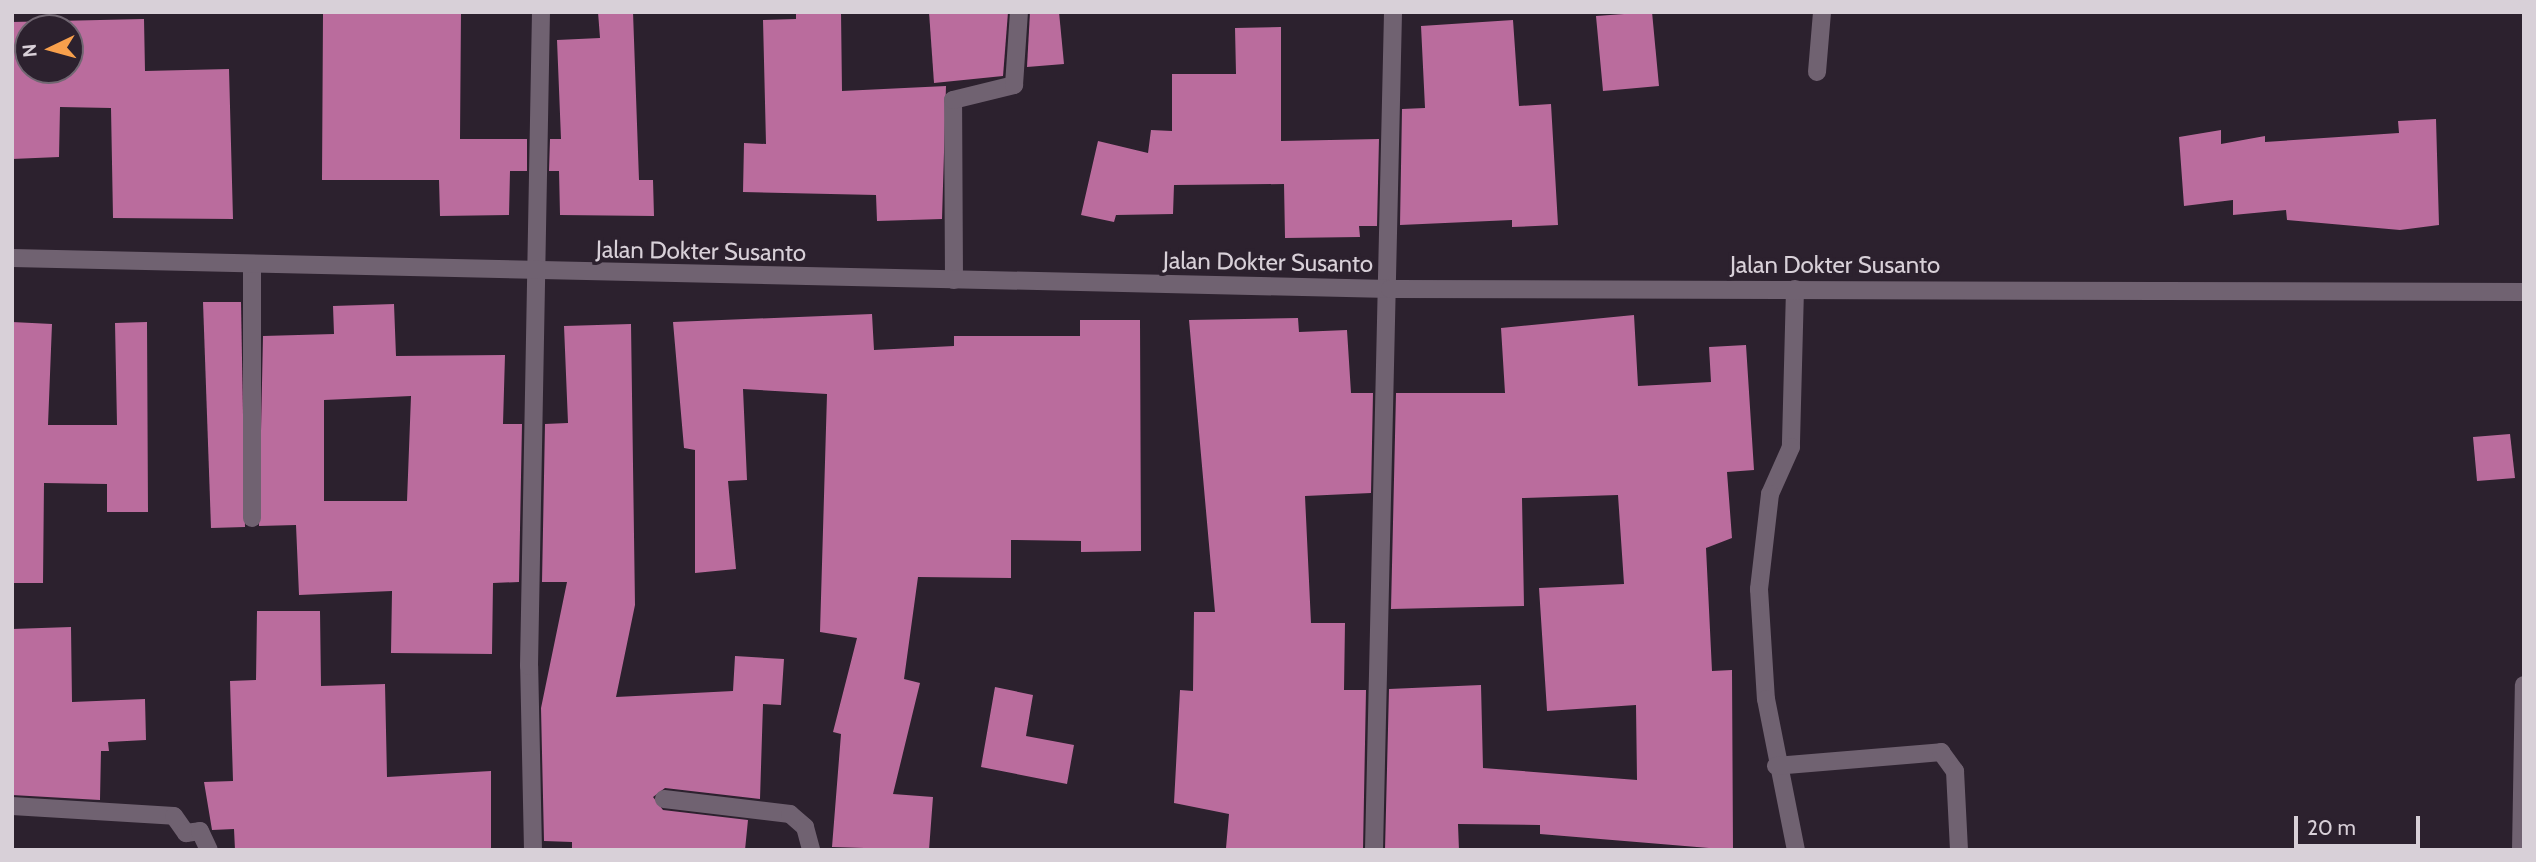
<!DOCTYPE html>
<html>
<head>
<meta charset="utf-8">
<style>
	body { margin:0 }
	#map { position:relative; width:2536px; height:862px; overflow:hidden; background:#2c212e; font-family:Cabin,sans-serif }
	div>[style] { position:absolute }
	.building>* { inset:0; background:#ba6c9d }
	.lane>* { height:18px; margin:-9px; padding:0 9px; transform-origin:9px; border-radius:9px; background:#706271 }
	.street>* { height:18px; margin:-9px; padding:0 9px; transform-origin:9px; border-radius:9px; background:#706271 }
	.secondary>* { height:18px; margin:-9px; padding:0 9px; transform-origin:9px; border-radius:9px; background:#706271 }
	span { translate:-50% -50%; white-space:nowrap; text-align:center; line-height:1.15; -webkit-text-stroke:7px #2c212e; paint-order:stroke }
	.street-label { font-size:24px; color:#d8d0d8 }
	.frame { position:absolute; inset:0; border:14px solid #d8d0d8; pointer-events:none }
	.north { position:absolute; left:14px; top:14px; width:70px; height:70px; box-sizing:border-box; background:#2c212e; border:2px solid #716772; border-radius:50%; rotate:265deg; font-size:19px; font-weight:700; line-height:28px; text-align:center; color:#d8d0d8 }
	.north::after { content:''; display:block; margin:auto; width:24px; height:32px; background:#f8a04c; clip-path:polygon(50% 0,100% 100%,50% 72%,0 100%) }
	.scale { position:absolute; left:2294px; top:816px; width:126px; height:32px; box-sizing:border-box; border:4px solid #d8d0d8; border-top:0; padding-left:9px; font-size:21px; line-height:24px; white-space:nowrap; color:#d8d0d8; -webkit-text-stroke:5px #2c212e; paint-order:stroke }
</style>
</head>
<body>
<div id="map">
	<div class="building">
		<i style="clip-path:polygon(323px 12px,461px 12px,460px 139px,527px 139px,527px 171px,510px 171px,509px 215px,440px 216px,439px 180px,322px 180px)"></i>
		<i style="clip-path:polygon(598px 12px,633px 12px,639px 180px,653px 180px,654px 216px,560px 215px,559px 171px,549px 171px,550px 139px,561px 139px,557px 40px,600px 38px)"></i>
		<i style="clip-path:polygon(796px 12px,841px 12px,842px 91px,946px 86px,942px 219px,877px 221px,876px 195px,743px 192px,744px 143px,766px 144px,763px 20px,796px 19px)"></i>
		<i style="clip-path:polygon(929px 12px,1008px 12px,1003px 76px,934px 83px)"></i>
		<i style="clip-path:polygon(1030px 12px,1059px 12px,1064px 64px,1027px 67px)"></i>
		<i style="clip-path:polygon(1652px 12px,1659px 86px,1603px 91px,1596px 16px)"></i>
		<i style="clip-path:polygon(evenodd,144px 19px,145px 71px,229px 69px,233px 219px,113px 218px,111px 108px,60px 107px,59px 157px,12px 159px,12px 22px,144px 19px,28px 28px,70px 28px,70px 70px,28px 70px,28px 28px)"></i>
		<i style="clip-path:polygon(1513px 20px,1519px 106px,1551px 104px,1558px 225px,1512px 227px,1512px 220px,1400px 225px,1402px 109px,1425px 108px,1421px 26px)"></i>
		<i style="clip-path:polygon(1281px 27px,1281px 141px,1379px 139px,1377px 226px,1359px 226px,1360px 237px,1285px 238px,1284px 184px,1174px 185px,1173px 214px,1116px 215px,1114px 222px,1081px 215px,1098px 141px,1148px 153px,1151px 130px,1172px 131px,1172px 74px,1236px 74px,1235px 28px)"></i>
		<i style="clip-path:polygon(2436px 119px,2439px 225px,2400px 230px,2287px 220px,2286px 210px,2233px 215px,2233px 200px,2184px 206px,2179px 137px,2221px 130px,2221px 144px,2265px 136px,2265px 142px,2399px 133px,2398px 121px)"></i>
		<i style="clip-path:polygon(203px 302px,241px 302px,245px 527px,211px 528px)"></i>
		<i style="clip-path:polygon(evenodd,394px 304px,396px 356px,505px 355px,503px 424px,522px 424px,519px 582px,493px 583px,492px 654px,391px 653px,392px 591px,299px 595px,296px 525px,259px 526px,263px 336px,334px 334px,333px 306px,394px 304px,411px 396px,407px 501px,324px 501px,324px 400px,411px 396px)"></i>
		<i style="clip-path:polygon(872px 314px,874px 350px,954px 346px,954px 336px,1080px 336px,1080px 320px,1140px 320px,1141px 551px,1081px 552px,1081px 541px,1011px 540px,1011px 578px,918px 577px,904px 679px,920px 683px,893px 794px,933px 797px,929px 850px,832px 847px,841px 734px,833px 732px,857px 638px,820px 632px,827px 394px,743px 389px,747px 480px,728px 481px,736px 569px,695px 573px,695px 450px,684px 448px,673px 322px)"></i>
		<i style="clip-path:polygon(1634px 315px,1638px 386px,1711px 382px,1709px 347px,1746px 345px,1754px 470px,1727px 472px,1732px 538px,1706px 548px,1712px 671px,1732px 670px,1733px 850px,1540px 834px,1540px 825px,1458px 824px,1459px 850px,1385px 850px,1389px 689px,1481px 685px,1483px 768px,1637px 780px,1636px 705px,1547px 711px,1539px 588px,1624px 584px,1618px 495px,1522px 498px,1524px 606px,1391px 609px,1396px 393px,1505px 393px,1501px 328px)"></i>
		<i style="clip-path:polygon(1298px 318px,1299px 332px,1347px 330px,1351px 393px,1373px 393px,1371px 493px,1305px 496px,1311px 623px,1345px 623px,1344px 690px,1366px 690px,1363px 850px,1226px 848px,1229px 814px,1174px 803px,1180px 690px,1193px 691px,1194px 612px,1215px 612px,1189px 320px)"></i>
		<i style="clip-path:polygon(12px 322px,52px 324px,48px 425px,117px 425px,115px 323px,147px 322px,148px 512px,107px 512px,107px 484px,44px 483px,43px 583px,12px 583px)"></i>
		<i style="clip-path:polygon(631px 324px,635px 605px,616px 697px,733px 691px,735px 656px,784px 659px,781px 705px,763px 704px,760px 799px,665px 788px,653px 797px,663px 810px,748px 820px,745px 850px,572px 850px,572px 842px,544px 841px,541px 708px,567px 582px,542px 582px,545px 424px,568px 423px,564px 326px)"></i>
		<i style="clip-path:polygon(2510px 434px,2515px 478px,2477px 481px,2473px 437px)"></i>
		<i style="clip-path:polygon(257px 611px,320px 611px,321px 686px,385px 684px,387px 777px,491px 771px,491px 850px,235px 850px,234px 829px,212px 830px,204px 782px,233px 781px,230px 681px,256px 680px)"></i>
		<i style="clip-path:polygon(71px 627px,72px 702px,145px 699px,146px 740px,108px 742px,109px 751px,101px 751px,100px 800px,12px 795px,12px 629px)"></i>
		<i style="clip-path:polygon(995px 687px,1033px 695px,1026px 736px,1074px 745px,1067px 784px,981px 767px)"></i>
	</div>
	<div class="lane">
		<i style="left:252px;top:518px;width:254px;rotate:-90deg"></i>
	</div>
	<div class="street">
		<i style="left:1817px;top:72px;width:60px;rotate:-85.2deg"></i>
		<i style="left:954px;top:280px;width:180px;rotate:-90.3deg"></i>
		<i style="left:953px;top:100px;width:63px;rotate:-13.8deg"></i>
		<i style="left:1014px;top:85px;width:73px;rotate:-86.1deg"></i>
		<i style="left:1795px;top:289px;width:158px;rotate:91.5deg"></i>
		<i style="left:1791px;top:447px;width:51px;rotate:114.1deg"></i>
		<i style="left:1770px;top:494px;width:96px;rotate:96.6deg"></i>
		<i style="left:1759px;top:589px;width:110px;rotate:86.4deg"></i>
		<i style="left:1766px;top:699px;width:154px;rotate:78.8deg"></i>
		<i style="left:1776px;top:766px;width:166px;rotate:-4.8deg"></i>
		<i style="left:1941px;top:752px;width:24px;rotate:54deg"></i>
		<i style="left:1955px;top:771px;width:79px;rotate:87.1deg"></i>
		<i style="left:664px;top:799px;width:127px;rotate:6.8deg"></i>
		<i style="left:790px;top:814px;width:20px;rotate:41deg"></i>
		<i style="left:805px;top:827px;width:24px;rotate:75deg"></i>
		<i style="left:12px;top:806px;width:162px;rotate:3.5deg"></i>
		<i style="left:174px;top:816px;width:21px;rotate:55deg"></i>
		<i style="left:186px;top:833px;width:14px;rotate:-8deg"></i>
		<i style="left:200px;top:831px;width:21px;rotate:65deg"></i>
		<i style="left:533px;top:850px;width:184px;rotate:-91.2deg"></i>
		<i style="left:529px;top:666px;width:654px;rotate:-88.95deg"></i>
		<i style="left:1374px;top:850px;width:838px;rotate:-88.7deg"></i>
		<i style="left:2521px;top:850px;width:165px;rotate:-89deg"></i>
	</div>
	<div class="secondary">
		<i style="left:12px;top:258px;width:1378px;rotate:1.29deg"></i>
		<i style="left:1390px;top:289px;width:1134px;rotate:0.15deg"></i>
	</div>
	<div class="street-label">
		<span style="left:701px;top:251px;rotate:1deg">Jalan Dokter Susanto</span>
		<span style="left:1268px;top:262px;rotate:1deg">Jalan Dokter Susanto</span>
		<span style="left:1835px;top:265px">Jalan Dokter Susanto</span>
	</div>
	<div class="frame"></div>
	<div class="north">N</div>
	<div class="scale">20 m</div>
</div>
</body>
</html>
